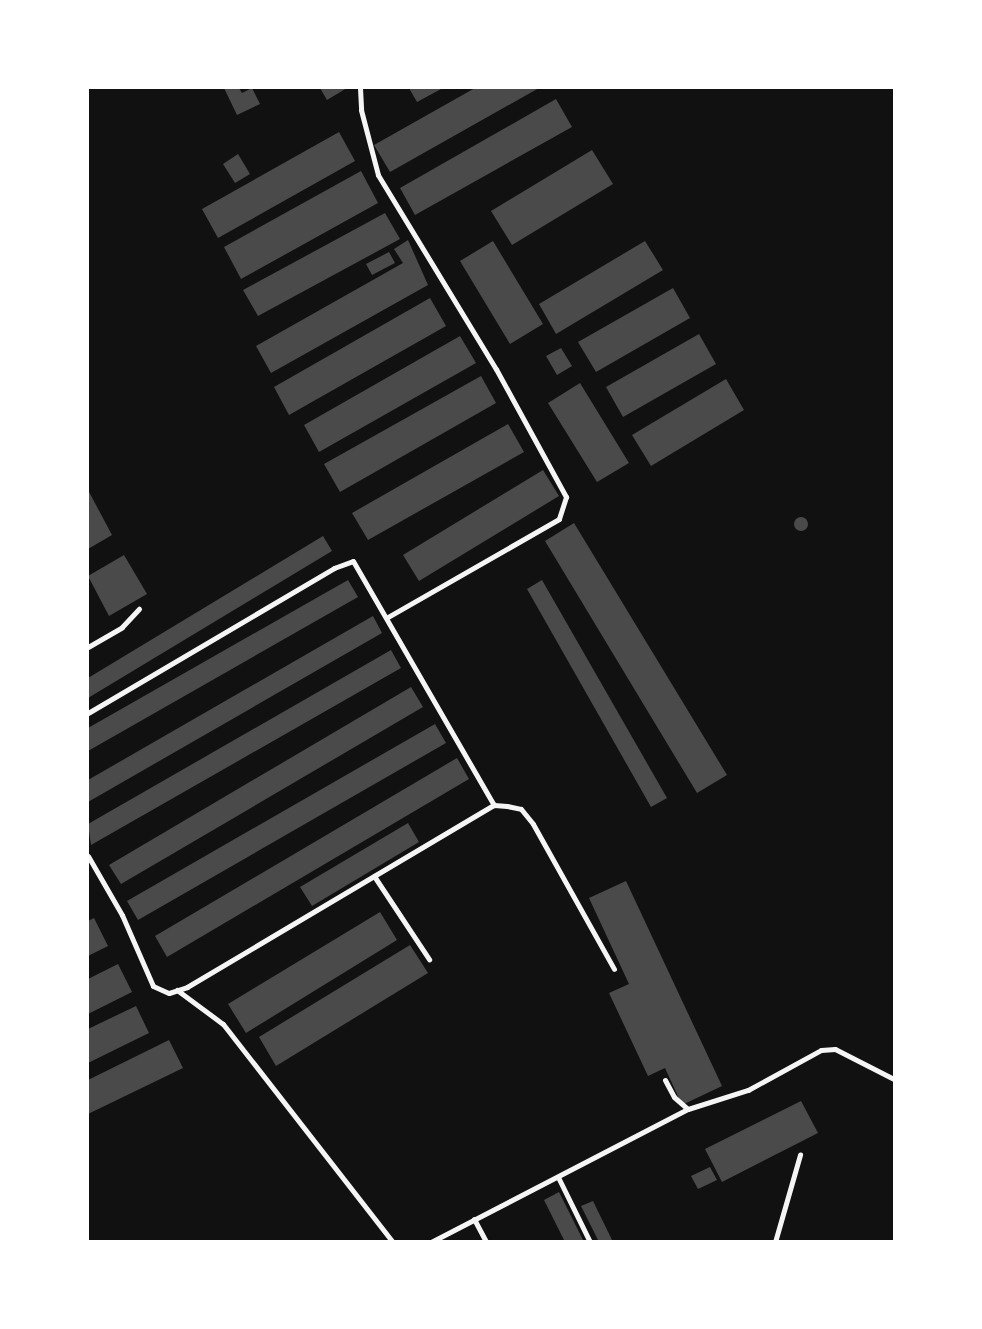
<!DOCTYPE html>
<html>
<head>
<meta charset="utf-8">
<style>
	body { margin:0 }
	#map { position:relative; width:982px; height:1329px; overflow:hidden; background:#111; font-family:"Space Grotesk",sans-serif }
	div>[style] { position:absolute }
	.building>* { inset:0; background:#4a4a4a }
	.round { border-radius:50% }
	.service>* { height:5px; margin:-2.5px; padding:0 2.5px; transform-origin:2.5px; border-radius:2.5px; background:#f5f5f5 }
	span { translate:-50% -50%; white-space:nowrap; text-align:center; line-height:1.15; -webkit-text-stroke:7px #fff; paint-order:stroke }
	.frame { position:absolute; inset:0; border:89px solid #fff; pointer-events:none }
</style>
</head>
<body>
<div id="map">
	<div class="building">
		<i style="clip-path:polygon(224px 88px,239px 88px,242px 93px,252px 88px,260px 104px,237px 115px)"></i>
		<i style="clip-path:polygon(320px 88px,347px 88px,327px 100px)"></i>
		<i style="clip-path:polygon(409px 88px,443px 88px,417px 102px)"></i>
		<i style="clip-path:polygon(475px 88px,539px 88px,390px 172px,374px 145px)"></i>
		<i style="clip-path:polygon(556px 99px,572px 127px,415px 215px,400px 188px)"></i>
		<i style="clip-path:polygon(339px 132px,355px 161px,218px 238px,202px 209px)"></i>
		<i style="clip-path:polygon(592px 150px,613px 184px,512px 245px,491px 211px)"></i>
		<i style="clip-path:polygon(238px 154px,250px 174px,235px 183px,223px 164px)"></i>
		<i style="clip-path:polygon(361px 171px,378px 203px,241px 279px,224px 247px)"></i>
		<i style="clip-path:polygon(385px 213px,400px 239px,258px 316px,243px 290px)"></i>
		<i style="clip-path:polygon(408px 240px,428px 285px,271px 373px,256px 346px,403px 263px,394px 249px)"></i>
		<i style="clip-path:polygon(493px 241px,543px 324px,510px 344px,460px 261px)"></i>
		<i style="clip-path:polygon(645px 241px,663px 270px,556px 334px,539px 304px)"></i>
		<i style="clip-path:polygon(389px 252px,395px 263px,372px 275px,366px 264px)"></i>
		<i style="clip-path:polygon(673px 288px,690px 318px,596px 372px,578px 342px)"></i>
		<i style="clip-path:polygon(430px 298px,446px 326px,289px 415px,274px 387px)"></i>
		<i style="clip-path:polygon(699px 334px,716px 364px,623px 417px,606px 387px)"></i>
		<i style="clip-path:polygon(460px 336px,476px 363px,319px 452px,304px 425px)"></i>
		<i style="clip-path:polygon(561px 348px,572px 366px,557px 375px,546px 356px)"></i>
		<i style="clip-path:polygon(481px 376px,496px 403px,340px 492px,324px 464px)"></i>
		<i style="clip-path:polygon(726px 379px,744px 410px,651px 466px,632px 435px)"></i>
		<i style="clip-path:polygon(580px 383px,629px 463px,597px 482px,548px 403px)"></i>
		<i style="clip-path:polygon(508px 424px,524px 452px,368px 540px,352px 513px)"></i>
		<i style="clip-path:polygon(543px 470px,559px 496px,419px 581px,403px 555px)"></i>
		<i style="clip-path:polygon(88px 490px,112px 535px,88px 549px)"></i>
		<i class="round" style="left:794px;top:517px;width:14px;height:14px"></i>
		<i style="clip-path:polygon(574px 523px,727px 775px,697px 793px,545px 541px)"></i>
		<i style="clip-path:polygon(323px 536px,332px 551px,88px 698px,88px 678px)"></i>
		<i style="clip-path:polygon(124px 555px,147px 594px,109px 616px,88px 576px)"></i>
		<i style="clip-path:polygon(348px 580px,358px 597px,88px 751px,88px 728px)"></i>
		<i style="clip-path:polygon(542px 580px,667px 798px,651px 807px,527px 589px)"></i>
		<i style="clip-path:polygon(373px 616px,382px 633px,88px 802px,88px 780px)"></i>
		<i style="clip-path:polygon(391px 650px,401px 668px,91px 845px,88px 824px)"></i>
		<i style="clip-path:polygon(411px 687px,423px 707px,121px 884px,109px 865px)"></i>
		<i style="clip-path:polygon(435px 724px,446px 743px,138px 920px,127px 901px)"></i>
		<i style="clip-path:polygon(457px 758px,469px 779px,167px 957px,155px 936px)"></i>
		<i style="clip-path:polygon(408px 823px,419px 842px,312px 906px,300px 887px)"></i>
		<i style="clip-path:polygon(626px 881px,722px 1086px,682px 1105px,665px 1068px,648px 1076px,609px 993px,629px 984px,589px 898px)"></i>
		<i style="clip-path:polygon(380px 912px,397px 940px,246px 1033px,228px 1004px)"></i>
		<i style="clip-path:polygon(94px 918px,108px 946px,88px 956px,88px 921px)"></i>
		<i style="clip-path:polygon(410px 945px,428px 973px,276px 1066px,259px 1037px)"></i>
		<i style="clip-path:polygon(118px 964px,132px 992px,88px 1014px,88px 979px)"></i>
		<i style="clip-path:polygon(136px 1006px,149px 1033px,88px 1063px,88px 1029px)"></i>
		<i style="clip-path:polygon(169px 1040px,183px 1068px,88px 1114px,88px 1080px)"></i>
		<i style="clip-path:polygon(801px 1101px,818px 1133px,722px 1182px,705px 1149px)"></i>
		<i style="clip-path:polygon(710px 1167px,717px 1180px,698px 1189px,691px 1176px)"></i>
		<i style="clip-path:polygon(559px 1192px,584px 1242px,565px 1242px,544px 1200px)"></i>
		<i style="clip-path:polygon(593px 1201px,613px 1242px,599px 1242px,581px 1206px)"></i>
	</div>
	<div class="service">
		<i style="left:360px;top:88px;width:22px;rotate:87deg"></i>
		<i style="left:361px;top:110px;width:67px;rotate:75.3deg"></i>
		<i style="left:378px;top:175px;width:227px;rotate:58.7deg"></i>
		<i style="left:496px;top:369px;width:146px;rotate:61.3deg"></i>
		<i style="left:566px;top:497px;width:23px;rotate:108deg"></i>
		<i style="left:559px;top:519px;width:197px;rotate:150.2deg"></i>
		<i style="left:88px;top:647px;width:39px;rotate:-30deg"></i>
		<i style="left:122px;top:627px;width:25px;rotate:-47deg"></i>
		<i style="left:88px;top:713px;width:286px;rotate:-30.5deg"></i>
		<i style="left:334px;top:568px;width:20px;rotate:-20deg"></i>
		<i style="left:353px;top:561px;width:282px;rotate:60deg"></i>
		<i style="left:88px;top:856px;width:68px;rotate:60deg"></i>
		<i style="left:122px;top:915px;width:77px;rotate:66.4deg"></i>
		<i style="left:153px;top:986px;width:17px;rotate:24deg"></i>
		<i style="left:169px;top:993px;width:19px;rotate:-18deg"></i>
		<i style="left:187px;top:987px;width:357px;rotate:-30.7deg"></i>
		<i style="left:494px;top:805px;width:13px;rotate:4deg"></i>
		<i style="left:507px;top:806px;width:14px;rotate:12deg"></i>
		<i style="left:521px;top:809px;width:19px;rotate:51deg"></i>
		<i style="left:533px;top:824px;width:166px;rotate:60.8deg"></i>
		<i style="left:374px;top:876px;width:100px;rotate:56.5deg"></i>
		<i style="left:177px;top:990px;width:57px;rotate:36.5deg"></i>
		<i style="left:223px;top:1024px;width:276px;rotate:52.1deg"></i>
		<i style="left:665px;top:1080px;width:19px;rotate:62deg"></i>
		<i style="left:674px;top:1097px;width:18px;rotate:41deg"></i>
		<i style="left:688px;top:1109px;width:63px;rotate:-17.6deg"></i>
		<i style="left:748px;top:1090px;width:83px;rotate:-28.7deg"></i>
		<i style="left:821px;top:1050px;width:14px;rotate:-4deg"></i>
		<i style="left:835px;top:1049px;width:66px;rotate:27deg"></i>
		<i style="left:558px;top:1177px;width:72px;rotate:63.8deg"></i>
		<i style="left:474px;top:1219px;width:26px;rotate:62deg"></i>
		<i style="left:431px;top:1242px;width:289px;rotate:-27.4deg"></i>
		<i style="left:775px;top:1242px;width:91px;rotate:-74deg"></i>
	</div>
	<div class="frame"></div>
</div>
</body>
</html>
